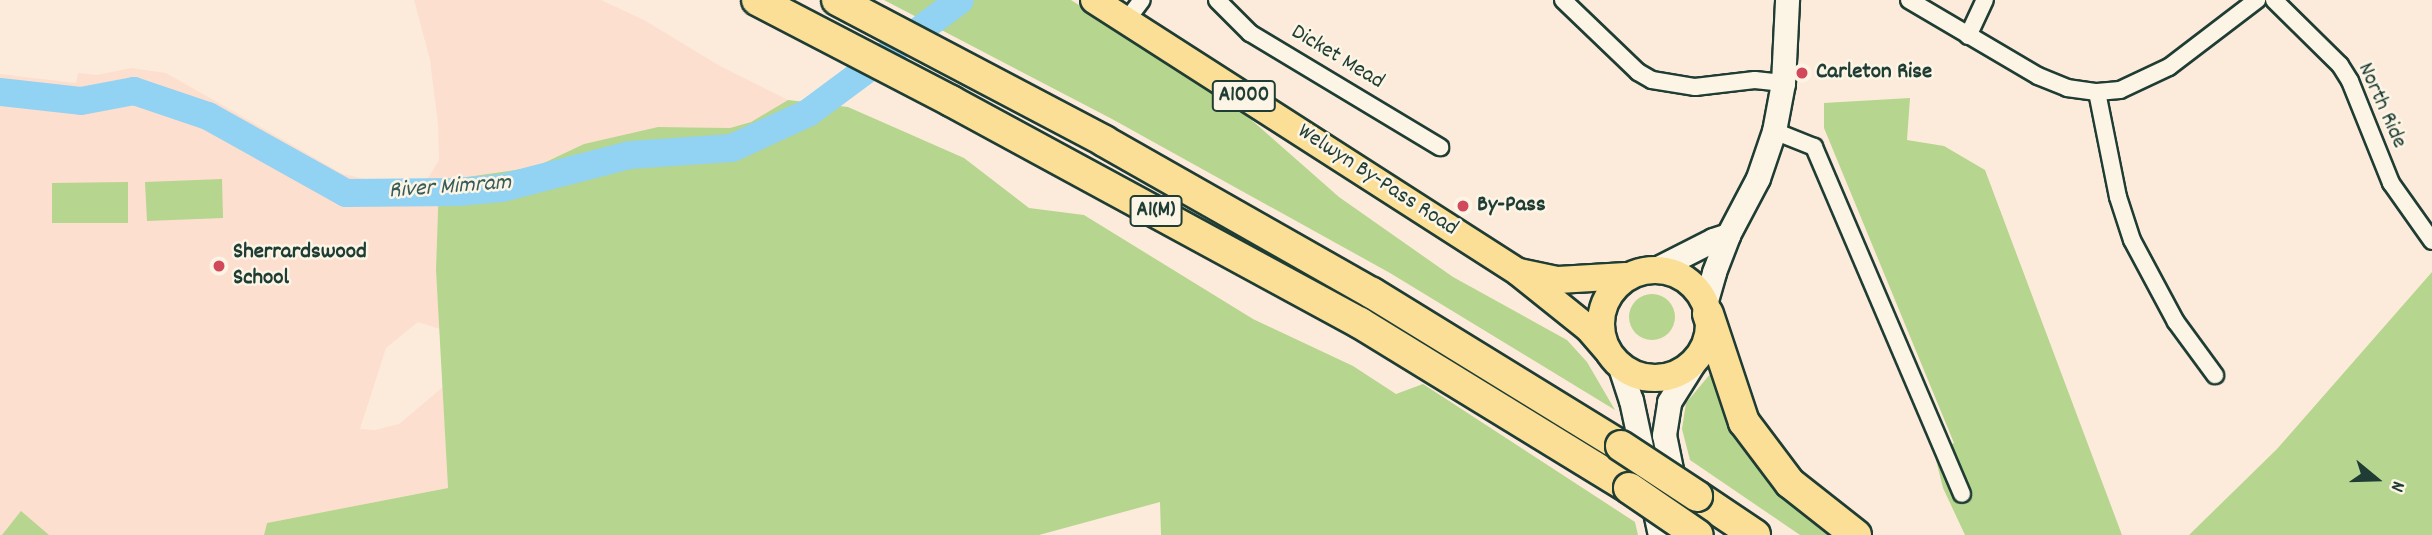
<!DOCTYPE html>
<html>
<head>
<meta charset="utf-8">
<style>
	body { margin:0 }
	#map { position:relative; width:2432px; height:535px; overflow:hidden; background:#fcebdb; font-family:Dekko,sans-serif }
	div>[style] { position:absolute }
	.built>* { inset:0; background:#fcdfcf }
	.green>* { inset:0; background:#b6d58e }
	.round { border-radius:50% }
	.river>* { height:28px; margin:-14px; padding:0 14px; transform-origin:14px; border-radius:14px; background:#92d2f3 }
	.roads { filter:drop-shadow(2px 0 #1f3d34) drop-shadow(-2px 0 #1f3d34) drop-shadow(0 2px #1f3d34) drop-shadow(0 -2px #1f3d34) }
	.street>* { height:16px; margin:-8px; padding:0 8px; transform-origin:8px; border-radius:8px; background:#fcf5e5 }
	.secondary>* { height:23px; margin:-11.5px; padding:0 11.5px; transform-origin:11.5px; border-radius:11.5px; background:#fcf5e5 }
	.primary>* { height:26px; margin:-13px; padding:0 13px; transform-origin:13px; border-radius:13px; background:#fbdf96 }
	.primary>.ring { margin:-13px; padding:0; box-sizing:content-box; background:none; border:26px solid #fbdf96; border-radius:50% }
	.highway>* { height:30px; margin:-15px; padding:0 15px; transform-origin:15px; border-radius:15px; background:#fbdf96 }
	.bridges { filter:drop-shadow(2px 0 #1f3d34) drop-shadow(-2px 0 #1f3d34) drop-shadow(0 2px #1f3d34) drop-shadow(0 -2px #1f3d34) }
	.highway-bridge>* { height:30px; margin:-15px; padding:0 15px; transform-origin:15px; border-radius:15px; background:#fbdf96 }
	.dots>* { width:19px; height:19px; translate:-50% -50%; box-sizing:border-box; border:4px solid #fcf5e5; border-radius:50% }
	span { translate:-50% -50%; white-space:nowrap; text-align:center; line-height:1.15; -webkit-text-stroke:5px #fcf5e5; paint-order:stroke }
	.shield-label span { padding:2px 5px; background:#fcf5e5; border:2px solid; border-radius:5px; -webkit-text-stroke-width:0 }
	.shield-label { font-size:21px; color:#1f3d34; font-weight:700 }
	.street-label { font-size:23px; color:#1f3d34 }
	.poi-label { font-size:23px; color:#1f3d34; font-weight:700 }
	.left { translate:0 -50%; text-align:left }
	.water-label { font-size:24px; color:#365b5a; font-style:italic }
	.north { position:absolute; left:2341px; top:444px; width:70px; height:70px; -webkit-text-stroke:5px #fcf5e5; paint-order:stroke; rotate:109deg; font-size:19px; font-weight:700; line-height:28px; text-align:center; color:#1f3d34 }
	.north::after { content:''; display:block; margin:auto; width:24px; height:32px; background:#1f3d34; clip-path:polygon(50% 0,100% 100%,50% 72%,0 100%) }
</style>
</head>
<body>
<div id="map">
	<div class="built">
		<i style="clip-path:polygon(414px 0,601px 0,644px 20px,720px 66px,788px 100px,751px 122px,730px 128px,659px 127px,584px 144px,534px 167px,439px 181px,436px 271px,440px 329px,418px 322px,386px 348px,360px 429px,375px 430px,399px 424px,443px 387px,448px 488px,267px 523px,264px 535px,0 535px,0 74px,76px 83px,78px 73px,97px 75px,131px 68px,166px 73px,343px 174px,369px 180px,425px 183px,439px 160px,438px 125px,430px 60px)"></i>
	</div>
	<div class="green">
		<i style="clip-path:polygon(884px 0,1071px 0,1231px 102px,1339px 197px,1453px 277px,1567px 340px,1587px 362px,1615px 410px,1390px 273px,1112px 119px)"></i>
		<i style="clip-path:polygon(1910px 98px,1907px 140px,1944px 146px,1985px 170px,2122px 535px,1965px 535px,1943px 488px,1934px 452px,1954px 443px,1824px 128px,1824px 103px)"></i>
		<i style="clip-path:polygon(788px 100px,848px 107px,964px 158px,1029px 208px,1084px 215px,1253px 319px,1353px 366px,1396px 394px,1423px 384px,1635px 522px,1638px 535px,1161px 535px,1160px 502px,1039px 535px,264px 535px,267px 523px,448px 488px,436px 270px,439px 181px,535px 167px,584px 144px,658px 127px,730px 128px,751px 122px)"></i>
		<i style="clip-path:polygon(222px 179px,223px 218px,147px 221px,145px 182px)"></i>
		<i style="clip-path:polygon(128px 182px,128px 223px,52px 223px,52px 183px)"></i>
		<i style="clip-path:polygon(2432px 272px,2432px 535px,2189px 535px,2277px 449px)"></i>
		<i class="round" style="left:1629px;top:294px;width:46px;height:46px"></i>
		<i style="clip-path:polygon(1716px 367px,1840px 535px,1800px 535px,1690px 460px,1682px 429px,1686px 403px)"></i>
		<i style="clip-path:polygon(21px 511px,49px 535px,2px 535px)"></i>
	</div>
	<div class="river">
		<i style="left:0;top:92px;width:81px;rotate:6.3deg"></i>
		<i style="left:81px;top:101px;width:54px;rotate:-10.7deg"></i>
		<i style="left:134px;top:91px;width:78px;rotate:18.7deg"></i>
		<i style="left:208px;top:116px;width:158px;rotate:29.2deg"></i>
		<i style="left:346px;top:193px;width:112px;rotate:-0.5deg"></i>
		<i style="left:458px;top:192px;width:44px;rotate:-5.2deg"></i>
		<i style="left:502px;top:188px;width:132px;rotate:-14.5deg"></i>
		<i style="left:630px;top:155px;width:102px;rotate:-3.9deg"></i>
		<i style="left:732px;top:148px;width:84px;rotate:-24.7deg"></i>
		<i style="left:808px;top:113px;width:189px;rotate:-36.6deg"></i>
	</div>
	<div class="roads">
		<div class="street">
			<i style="left:1217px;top:0;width:47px;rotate:45deg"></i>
			<i style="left:1250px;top:33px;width:222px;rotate:31deg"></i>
			<i style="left:1563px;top:0;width:104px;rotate:43.8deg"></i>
			<i style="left:1638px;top:72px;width:16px;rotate:30deg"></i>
			<i style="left:1652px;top:80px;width:44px;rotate:9.2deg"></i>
			<i style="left:1695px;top:87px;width:60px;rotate:-6.7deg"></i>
			<i style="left:1755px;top:80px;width:28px;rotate:6deg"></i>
			<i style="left:1909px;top:0;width:150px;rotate:30.5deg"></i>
			<i style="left:2038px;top:76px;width:31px;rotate:22deg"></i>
			<i style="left:2067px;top:88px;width:30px;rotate:8deg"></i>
			<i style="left:2097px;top:92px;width:23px;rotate:-5deg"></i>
			<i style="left:2120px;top:90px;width:54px;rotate:-25.1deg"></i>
			<i style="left:2169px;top:67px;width:111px;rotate:-37.3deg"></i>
			<i style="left:2274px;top:0;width:93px;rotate:44.6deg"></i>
			<i style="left:2340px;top:65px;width:19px;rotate:58deg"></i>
			<i style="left:2350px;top:81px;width:110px;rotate:68.1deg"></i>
			<i style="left:2391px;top:183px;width:71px;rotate:54.7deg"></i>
			<i style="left:1126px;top:21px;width:26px;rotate:-53deg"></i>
			<i style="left:1968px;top:36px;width:40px;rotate:-65deg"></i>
			<i style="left:2097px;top:92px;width:107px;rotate:78.7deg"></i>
			<i style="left:2118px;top:197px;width:45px;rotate:72deg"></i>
			<i style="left:2132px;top:240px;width:93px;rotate:61.8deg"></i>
			<i style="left:2176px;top:322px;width:66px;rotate:53.7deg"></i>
			<i style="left:1774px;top:131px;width:43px;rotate:21.8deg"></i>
			<i style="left:1814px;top:147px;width:377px;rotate:66.9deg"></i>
		</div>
		<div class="secondary">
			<i style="left:1652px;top:271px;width:68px;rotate:-26.9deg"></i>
			<i style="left:1713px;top:240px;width:16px;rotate:-18deg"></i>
			<i style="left:1705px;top:304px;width:33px;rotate:-74deg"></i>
			<i style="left:1714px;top:272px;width:40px;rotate:-69deg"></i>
			<i style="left:1728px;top:235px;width:64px;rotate:-62.2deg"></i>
			<i style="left:1758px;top:178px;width:50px;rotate:-71.2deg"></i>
			<i style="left:1774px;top:131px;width:49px;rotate:-79.4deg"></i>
			<i style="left:1783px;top:83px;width:83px;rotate:-87.2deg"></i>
			<i style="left:1620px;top:367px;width:35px;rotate:72deg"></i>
			<i style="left:1631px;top:400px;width:138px;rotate:77.9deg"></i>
			<i style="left:1684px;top:533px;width:100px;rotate:-101.5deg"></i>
			<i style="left:1664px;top:435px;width:33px;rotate:-81deg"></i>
			<i style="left:1669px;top:402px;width:45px;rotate:-57.7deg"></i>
		</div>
		<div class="primary">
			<i style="left:1094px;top:0;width:504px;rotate:32.68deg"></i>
			<i style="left:1518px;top:272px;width:90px;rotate:38.7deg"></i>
			<i style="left:1588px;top:328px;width:28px;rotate:49deg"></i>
			<i class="ring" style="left:1601px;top:270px;width:82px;height:82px"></i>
			<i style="left:1519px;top:272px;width:40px;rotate:12deg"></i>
			<i style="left:1558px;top:280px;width:68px;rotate:-3.4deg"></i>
		</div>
		<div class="highway">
			<i style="left:757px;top:0;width:219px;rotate:27.5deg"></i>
			<i style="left:951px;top:101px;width:465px;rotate:28.5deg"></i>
			<i style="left:1360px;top:323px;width:316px;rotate:31.5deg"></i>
			<i style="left:837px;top:0;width:302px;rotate:27.8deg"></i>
			<i style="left:1104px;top:141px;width:308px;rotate:29.6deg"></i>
			<i style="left:1372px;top:293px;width:292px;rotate:31.6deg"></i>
			<i style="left:1708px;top:314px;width:114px;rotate:71.6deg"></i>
			<i style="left:1744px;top:422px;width:76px;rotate:53deg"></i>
			<i style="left:1790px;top:483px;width:84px;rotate:38.2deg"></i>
			<i style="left:1697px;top:496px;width:70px;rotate:33.9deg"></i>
		</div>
	</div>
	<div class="bridges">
		<div class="highway-bridge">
			<i style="left:1621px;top:446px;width:91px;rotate:33.3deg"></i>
			<i style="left:1629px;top:488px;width:83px;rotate:34.3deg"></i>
		</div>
	</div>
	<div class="dots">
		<i style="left:1802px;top:73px;background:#d1495b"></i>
		<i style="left:1463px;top:206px;background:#d1495b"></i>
		<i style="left:219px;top:266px;background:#d1495b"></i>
	</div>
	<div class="shield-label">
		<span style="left:1244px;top:96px">A1000</span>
		<span style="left:1156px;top:211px">A1(M)</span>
	</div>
	<div class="street-label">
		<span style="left:1337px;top:58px;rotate:31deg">Dicket Mead</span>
		<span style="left:2381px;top:106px;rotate:66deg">North Ride</span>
		<span style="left:1377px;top:181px;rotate:33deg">Welwyn By-Pass Road</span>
	</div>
	<div class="poi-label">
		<span class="left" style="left:1816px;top:73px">Carleton Rise</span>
		<span class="left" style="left:1477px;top:206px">By-Pass</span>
		<span class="left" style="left:233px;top:266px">Sherrardswood<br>School</span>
	</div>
	<div class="water-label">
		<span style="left:450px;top:188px;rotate:-4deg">River Mimram</span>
	</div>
	<div class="north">N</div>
</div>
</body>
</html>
